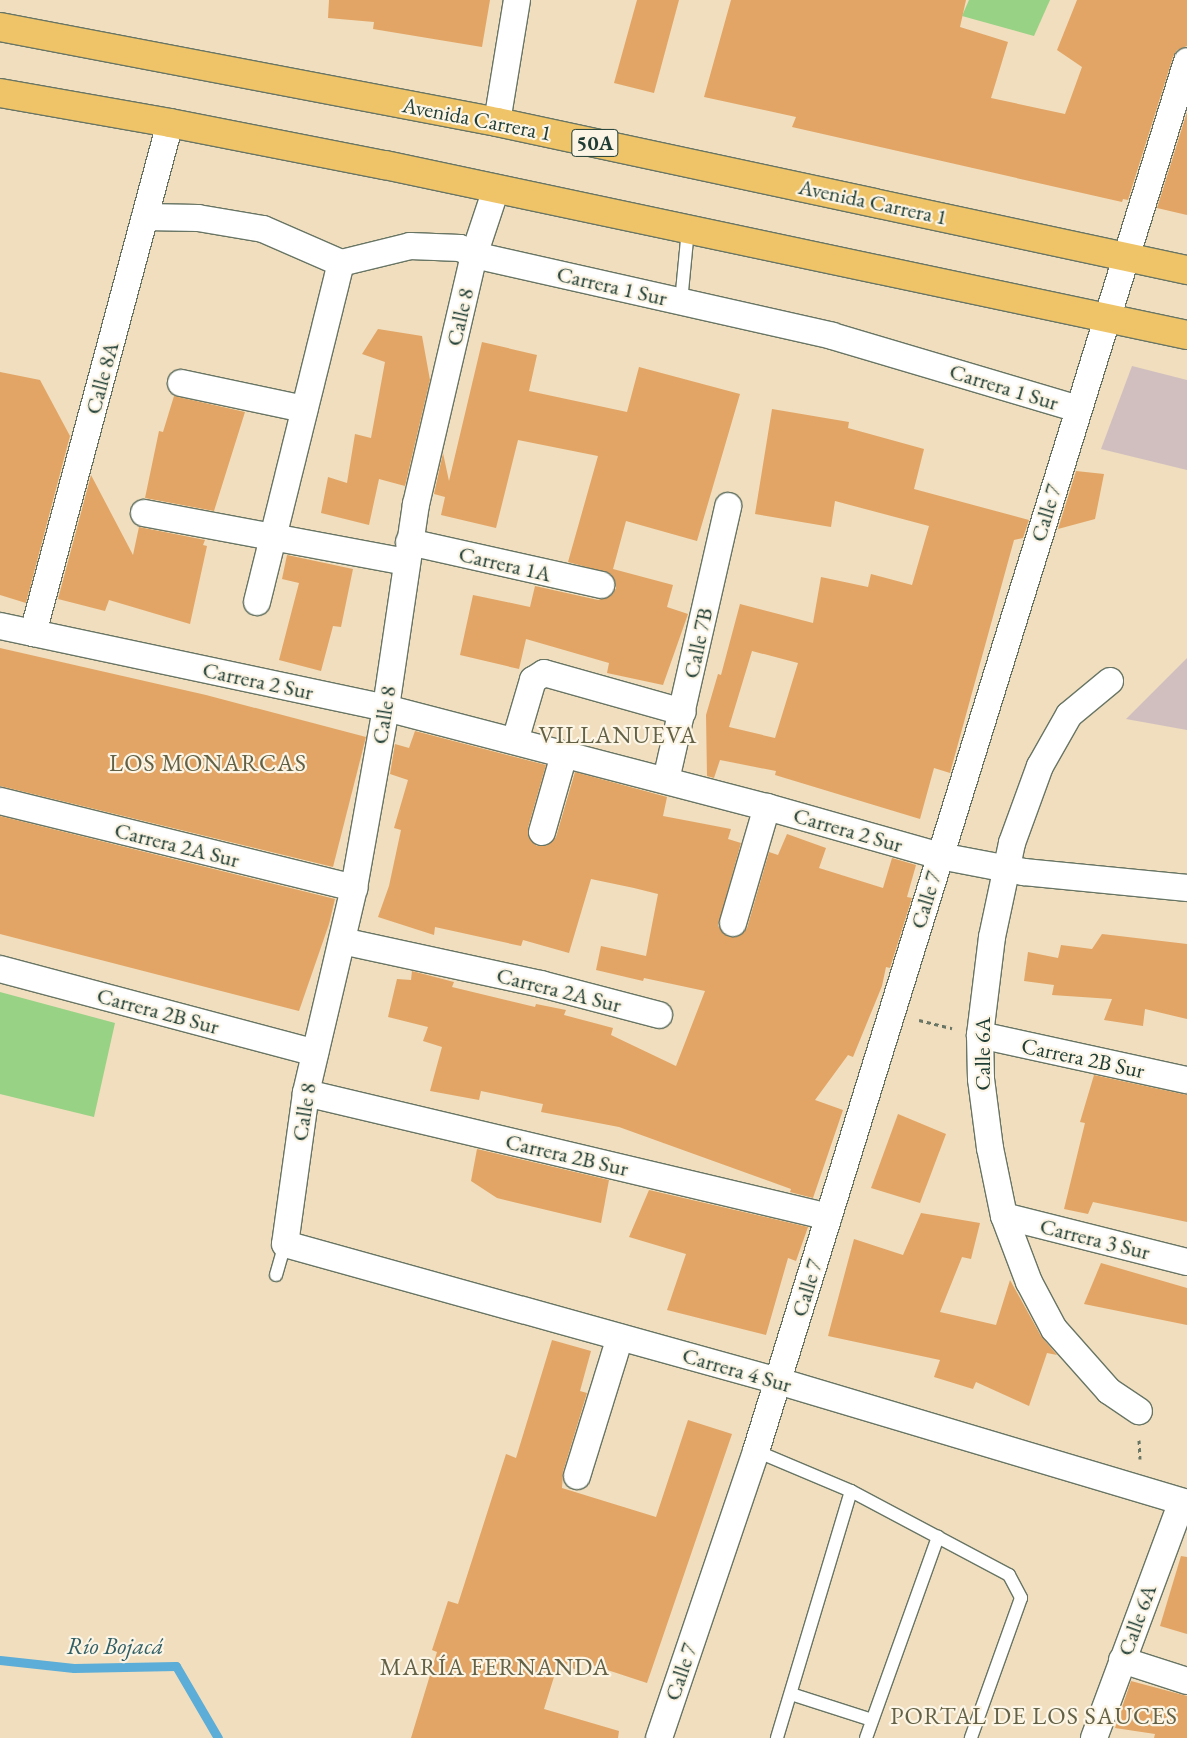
<!DOCTYPE html>
<html>
<head>
<meta charset="utf-8">
<style>
	body { margin:0 }
	#map { position:relative; width:1187px; height:1738px; overflow:hidden; background:#f0debe; font-family:"EB Garamond",serif }
	div>[style] { position:absolute }
	.industrial>* { inset:0; background:#d1bfbf }
	.green>* { inset:0; background:#98d285 }
	.stream>* { height:9px; margin:-4.5px; padding:0 4.5px; transform-origin:4.5px; border-radius:4.5px; background:#5cadd7 }
	.building>* { inset:0; background:#e2a565 }
	.path>* { height:3px; margin-top:-1.5px; transform-origin:0; background:repeating-linear-gradient(90deg,#687564 0 4px,transparent 0 8px) }
	.roads { filter:drop-shadow(1px 0 #687564) drop-shadow(-1px 0 #687564) drop-shadow(0 1px #687564) drop-shadow(0 -1px #687564) }
	.lane>* { height:12px; margin:-6px; padding:0 6px; transform-origin:6px; border-radius:6px; background:#fff }
	.street>* { height:26px; margin:-13px; padding:0 13px; transform-origin:13px; border-radius:13px; background:#fff }
	.primary>* { height:28px; margin:-14px; padding:0 14px; transform-origin:14px; border-radius:14px; background:#efc469 }
	span { translate:-50% -50%; white-space:nowrap; text-align:center; line-height:1.15; -webkit-text-stroke:4.5px #fcf5e5; paint-order:stroke }
	.shield-label span { padding:1px 4px; background:#fcf5e5; border:1px solid; border-radius:4px; -webkit-text-stroke-width:0 }
	.shield-label { font-size:21px; color:#1f3d34; font-weight:700 }
	.street-label { font-size:22px; color:#1f3d34 }
	.neighbourhood-label { font-size:24px; color:#636145; letter-spacing:1px }
	.water-label { font-size:24px; color:#315f65; font-style:italic }
</style>
</head>
<body>
<div id="map">
	<div class="industrial">
		<i style="clip-path:polygon(1132px 366px,1187px 380px,1187px 470px,1101px 449px)"></i>
		<i style="clip-path:polygon(1187px 658px,1187px 730px,1126px 719px)"></i>
	</div>
	<div class="green">
		<i style="clip-path:polygon(969px 0,1050px 0,1034px 36px,962px 16px)"></i>
		<i style="clip-path:polygon(0 992px,115px 1023px,94px 1117px,0 1094px)"></i>
	</div>
	<div class="stream">
		<i style="left:0;top:1660px;width:74px;rotate:6.2deg"></i>
		<i style="left:74px;top:1668px;width:102px;rotate:-1.1deg"></i>
		<i style="left:176px;top:1666px;width:83px;rotate:59.7deg"></i>
	</div>
	<div class="building">
		<i style="clip-path:polygon(329px 0,490px 0,482px 47px,373px 29px,374px 22px,328px 18px)"></i>
		<i style="clip-path:polygon(637px 0,679px 0,654px 93px,614px 83px)"></i>
		<i style="clip-path:polygon(731px 0,966px 0,960px 27px,1008px 42px,991px 98px,1065px 114px,1082px 67px,1057px 50px,1077px 0,1187px 0,1187px 46px,1177px 50px,1173px 57px,1128px 200px,1123px 199px,1122px 202px,792px 127px,796px 117px,704px 97px)"></i>
		<i style="clip-path:polygon(1187px 112px,1187px 215px,1157px 208px)"></i>
		<i style="clip-path:polygon(378px 329px,422px 336px,430px 380px,405px 486px,379px 479px,369px 525px,321px 513px,328px 477px,347px 483px,355px 434px,371px 438px,385px 362px,362px 354px)"></i>
		<i style="clip-path:polygon(482px 342px,537px 355px,529px 391px,627px 412px,639px 367px,740px 394px,697px 541px,626px 521px,613px 569px,673px 585px,667px 607px,688px 614px,663px 685px,607px 673px,609px 663px,526px 639px,519px 669px,460px 655px,473px 595px,530px 607px,535px 586px,598px 600px,612px 595px,616px 588px,611px 574px,568px 562px,598px 456px,518px 440px,496px 528px,441px 515px,445px 497px,434px 494px,443px 453px,449px 481px)"></i>
		<i style="clip-path:polygon(0 372px,40px 380px,70px 436px,26px 603px,0 595px)"></i>
		<i style="clip-path:polygon(174px 396px,245px 412px,214px 511px,145px 498px,159px 431px,163px 432px)"></i>
		<i style="clip-path:polygon(evenodd,772px 409px,849px 422px,848px 428px,924px 449px,914px 489px,1029px 520px,1023px 538px,1014px 540px,950px 773px,934px 768px,920px 819px,775px 775px,776px 771px,720px 760px,714px 778px,707px 776px,706px 715px,718px 674px,721px 675px,740px 604px,813px 623px,821px 577px,868px 587px,871px 574px,912px 585px,929px 526px,835px 501px,831px 527px,755px 514px,772px 409px,752px 651px,798px 663px,775px 738px,729px 727px,752px 651px)"></i>
		<i style="clip-path:polygon(1076px 471px,1104px 474px,1095px 519px,1058px 529px)"></i>
		<i style="clip-path:polygon(91px 475px,133px 555px,139px 527px,205px 540px,203px 545px,207px 546px,190px 624px,109px 600px,105px 611px,58px 599px)"></i>
		<i style="clip-path:polygon(287px 555px,353px 569px,341px 627px,333px 626px,321px 671px,279px 660px,299px 583px,282px 579px)"></i>
		<i style="clip-path:polygon(0 648px,206px 695px,366px 737px,333px 867px,0 786px)"></i>
		<i style="clip-path:polygon(415px 731px,546px 765px,528px 828px,528px 836px,537px 846px,546px 846px,556px 837px,575px 772px,667px 797px,663px 816px,731px 829px,728px 839px,741px 843px,718px 926px,729px 937px,737px 937px,747px 928px,769px 852px,778px 855px,787px 834px,826px 848px,819px 868px,883px 888px,892px 858px,916px 865px,907px 897px,912px 898px,890px 968px,886px 967px,882px 986px,853px 1057px,848px 1055px,815px 1100px,843px 1110px,813px 1198px,790px 1192px,791px 1189px,619px 1127px,541px 1112px,543px 1104px,481px 1091px,479px 1100px,430px 1091px,442px 1047px,423px 1041px,428px 1027px,388px 1017px,397px 979px,411px 980px,412px 971px,454px 982px,452px 987px,535px 1007px,536px 1004px,566px 1010px,564px 1015px,613px 1028px,611px 1035px,676px 1066px,705px 991px,644px 978px,643px 981px,596px 970px,601px 946px,646px 956px,658px 894px,634px 888px,591px 879px,569px 953px,523px 940px,521px 946px,435px 927px,434px 935px,378px 917px,389px 886px,401px 830px,394px 828px,408px 780px,390px 774px,395px 744px,409px 748px)"></i>
		<i style="clip-path:polygon(0 816px,335px 899px,329px 924px,299px 1011px,0 934px)"></i>
		<i style="clip-path:polygon(1102px 934px,1187px 944px,1187px 1019px,1145px 1009px,1143px 1026px,1104px 1020px,1112px 999px,1052px 995px,1054px 985px,1024px 981px,1028px 952px,1058px 958px,1061px 945px,1092px 949px)"></i>
		<i style="clip-path:polygon(1094px 1075px,1187px 1095px,1187px 1222px,1093px 1202px,1088px 1214px,1064px 1209px,1085px 1123px,1080px 1122px)"></i>
		<i style="clip-path:polygon(898px 1114px,946px 1134px,920px 1203px,871px 1188px)"></i>
		<i style="clip-path:polygon(477px 1149px,609px 1180px,601px 1223px,497px 1198px,471px 1181px)"></i>
		<i style="clip-path:polygon(649px 1190px,808px 1227px,796px 1261px,788px 1258px,766px 1335px,667px 1310px,686px 1254px,629px 1237px)"></i>
		<i style="clip-path:polygon(921px 1213px,980px 1223px,971px 1259px,962px 1257px,940px 1312px,996px 1325px,1010px 1280px,1041px 1336px,1057px 1355px,1047px 1353px,1029px 1406px,976px 1382px,973px 1389px,934px 1377px,940px 1360px,828px 1336px,854px 1239px,903px 1255px)"></i>
		<i style="clip-path:polygon(1101px 1263px,1187px 1288px,1187px 1325px,1084px 1304px)"></i>
		<i style="clip-path:polygon(552px 1340px,591px 1351px,580px 1391px,587px 1393px,563px 1472px,562px 1488px,656px 1517px,688px 1420px,732px 1434px,647px 1683px,580px 1661px,578px 1670px,558px 1664px,544px 1709px,619px 1731px,618px 1738px,411px 1738px,437px 1652px,432px 1650px,448px 1601px,458px 1604px,506px 1454px,516px 1458px)"></i>
		<i style="clip-path:polygon(1181px 1556px,1187px 1557px,1187px 1634px,1160px 1626px)"></i>
		<i style="clip-path:polygon(1131px 1681px,1187px 1696px,1187px 1738px,1154px 1738px,1155px 1734px,1115px 1728px)"></i>
	</div>
	<div class="path">
		<i style="left:919px;top:1020px;width:34px;rotate:14deg"></i>
		<i style="left:1139px;top:1440px;width:19px;rotate:87deg"></i>
	</div>
	<div class="roads">
		<div class="lane">
			<i style="left:681px;top:302px;width:73px;rotate:-84.5deg"></i>
			<i style="left:276px;top:1275px;width:32px;rotate:-74deg"></i>
			<i style="left:756px;top:1451px;width:103px;rotate:22.8deg"></i>
			<i style="left:851px;top:1491px;width:258px;rotate:106.7deg"></i>
			<i style="left:851px;top:1491px;width:179px;rotate:28deg"></i>
			<i style="left:1009px;top:1575px;width:26px;rotate:62deg"></i>
			<i style="left:1021px;top:1598px;width:149px;rotate:109.7deg"></i>
			<i style="left:791px;top:1694px;width:85px;rotate:17.8deg"></i>
			<i style="left:866px;top:1738px;width:214px;rotate:-70.3deg"></i>
		</div>
		<div class="street">
			<i style="left:497px;top:122px;width:124px;rotate:-80.7deg"></i>
			<i style="left:496px;top:189px;width:70px;rotate:108.4deg"></i>
			<i style="left:474px;top:255px;width:256px;rotate:103.1deg"></i>
			<i style="left:416px;top:504px;width:206px;rotate:98.4deg"></i>
			<i style="left:386px;top:708px;width:183px;rotate:100.1deg"></i>
			<i style="left:354px;top:888px;width:211px;rotate:103.2deg"></i>
			<i style="left:306px;top:1093px;width:152px;rotate:97.9deg"></i>
			<i style="left:285px;top:1244px;width:512px;rotate:15.53deg"></i>
			<i style="left:778px;top:1381px;width:427px;rotate:16.6deg"></i>
			<i style="left:145px;top:217px;width:53px;rotate:1.1deg"></i>
			<i style="left:198px;top:218px;width:66px;rotate:9.6deg"></i>
			<i style="left:263px;top:229px;width:85px;rotate:23.6deg"></i>
			<i style="left:341px;top:263px;width:71px;rotate:-13.8deg"></i>
			<i style="left:410px;top:246px;width:50px;rotate:2.3deg"></i>
			<i style="left:460px;top:248px;width:16px;rotate:27deg"></i>
			<i style="left:474px;top:255px;width:367px;rotate:12.7deg"></i>
			<i style="left:832px;top:336px;width:257px;rotate:16.5deg"></i>
			<i style="left:181px;top:383px;width:126px;rotate:11.9deg"></i>
			<i style="left:144px;top:513px;width:266px;rotate:10.6deg"></i>
			<i style="left:409px;top:542px;width:197px;rotate:12.6deg"></i>
			<i style="left:257px;top:602px;width:349px;rotate:-76.1deg"></i>
			<i style="left:0;top:626px;width:395px;rotate:12deg"></i>
			<i style="left:386px;top:708px;width:394px;rotate:14.6deg"></i>
			<i style="left:767px;top:807px;width:180px;rotate:15.8deg"></i>
			<i style="left:940px;top:856px;width:86px;rotate:10.8deg"></i>
			<i style="left:1024px;top:872px;width:164px;rotate:5.6deg"></i>
			<i style="left:33px;top:633px;width:528px;rotate:-74.96deg"></i>
			<i style="left:1110px;top:681px;width:53px;rotate:140.3deg"></i>
			<i style="left:1069px;top:715px;width:59px;rotate:119.6deg"></i>
			<i style="left:1040px;top:766px;width:82px;rotate:110deg"></i>
			<i style="left:1012px;top:843px;width:96px;rotate:102deg"></i>
			<i style="left:992px;top:937px;width:99px;rotate:97deg"></i>
			<i style="left:980px;top:1035px;width:44px;rotate:88.7deg"></i>
			<i style="left:981px;top:1079px;width:70px;rotate:82.6deg"></i>
			<i style="left:990px;top:1148px;width:69px;rotate:78.4deg"></i>
			<i style="left:1004px;top:1216px;width:71px;rotate:69.3deg"></i>
			<i style="left:1029px;top:1282px;width:53px;rotate:62deg"></i>
			<i style="left:1054px;top:1329px;width:83px;rotate:48.4deg"></i>
			<i style="left:1109px;top:1391px;width:36px;rotate:34deg"></i>
			<i style="left:515px;top:741px;width:64px;rotate:-73.6deg"></i>
			<i style="left:533px;top:680px;width:13px;rotate:-32deg"></i>
			<i style="left:544px;top:673px;width:144px;rotate:15.7deg"></i>
			<i style="left:666px;top:780px;width:281px;rotate:-77.2deg"></i>
			<i style="left:0;top:801px;width:365px;rotate:13.8deg"></i>
			<i style="left:542px;top:832px;width:80px;rotate:-74.1deg"></i>
			<i style="left:733px;top:923px;width:121px;rotate:-73.7deg"></i>
			<i style="left:342px;top:941px;width:204px;rotate:12.2deg"></i>
			<i style="left:541px;top:984px;width:122px;rotate:14.7deg"></i>
			<i style="left:0;top:969px;width:326px;rotate:14.9deg"></i>
			<i style="left:980px;top:1035px;width:212px;rotate:12.3deg"></i>
			<i style="left:306px;top:1093px;width:537px;rotate:13.34deg"></i>
			<i style="left:1004px;top:1216px;width:189px;rotate:14.1deg"></i>
			<i style="left:577px;top:1476px;width:145px;rotate:-72.8deg"></i>
			<i style="left:1122px;top:1660px;width:68px;rotate:17.9deg"></i>
			<i style="left:659px;top:1738px;width:303px;rotate:-71.3deg"></i>
			<i style="left:756px;top:1451px;width:1455px;rotate:-72.77deg"></i>
			<i style="left:1094px;top:1738px;width:252px;rotate:-69.6deg"></i>
		</div>
		<div class="primary">
			<i style="left:0;top:27px;width:506px;rotate:10.82deg"></i>
			<i style="left:497px;top:122px;width:706px;rotate:12.11deg"></i>
			<i style="left:0;top:93px;width:173px;rotate:10deg"></i>
			<i style="left:170px;top:123px;width:219px;rotate:11.1deg"></i>
			<i style="left:385px;top:165px;width:820px;rotate:11.97deg"></i>
		</div>
	</div>
	<div class="shield-label">
		<span style="left:595px;top:143px">50A</span>
	</div>
	<div class="street-label">
		<span style="left:477px;top:119px;rotate:11deg">Avenida Carrera 1</span>
		<span style="left:873px;top:202px;rotate:12deg">Avenida Carrera 1</span>
		<span style="left:612px;top:286px;rotate:13deg">Carrera 1 Sur</span>
		<span style="left:460px;top:317px;rotate:-77deg">Calle 8</span>
		<span style="left:102px;top:378px;rotate:-75deg">Calle 8A</span>
		<span style="left:1004px;top:387px;rotate:17deg">Carrera 1 Sur</span>
		<span style="left:1046px;top:513px;rotate:-73deg">Calle 7</span>
		<span style="left:505px;top:564px;rotate:13deg">Carrera 1A</span>
		<span style="left:698px;top:643px;rotate:-78deg">Calle 7B</span>
		<span style="left:258px;top:681px;rotate:12deg">Carrera 2 Sur</span>
		<span style="left:384px;top:715px;rotate:-81deg">Calle 8</span>
		<span style="left:848px;top:830px;rotate:16deg">Carrera 2 Sur</span>
		<span style="left:177px;top:845px;rotate:14deg">Carrera 2A Sur</span>
		<span style="left:926px;top:900px;rotate:-73deg">Calle 7</span>
		<span style="left:559px;top:990px;rotate:14deg">Carrera 2A Sur</span>
		<span style="left:158px;top:1011px;rotate:15deg">Carrera 2B Sur</span>
		<span style="left:983px;top:1054px;rotate:-90deg">Calle 6A</span>
		<span style="left:1083px;top:1058px;rotate:12deg">Carrera 2B Sur</span>
		<span style="left:304px;top:1112px;rotate:-81deg">Calle 8</span>
		<span style="left:567px;top:1155px;rotate:13deg">Carrera 2B Sur</span>
		<span style="left:1095px;top:1239px;rotate:14deg">Carrera 3 Sur</span>
		<span style="left:807px;top:1288px;rotate:-73deg">Calle 7</span>
		<span style="left:737px;top:1370px;rotate:16deg">Carrera 4 Sur</span>
		<span style="left:1137px;top:1620px;rotate:-70deg">Calle 6A</span>
		<span style="left:681px;top:1672px;rotate:-71deg">Calle 7</span>
	</div>
	<div class="neighbourhood-label">
		<span style="left:618px;top:735px">VILLANUEVA</span>
		<span style="left:208px;top:763px">LOS MONARCAS</span>
		<span style="left:495px;top:1667px">MARÍA FERNANDA</span>
		<span style="left:1034px;top:1716px">PORTAL DE LOS SAUCES</span>
	</div>
	<div class="water-label">
		<span style="left:115px;top:1646px">Río Bojacá</span>
	</div>
</div>
</body>
</html>
